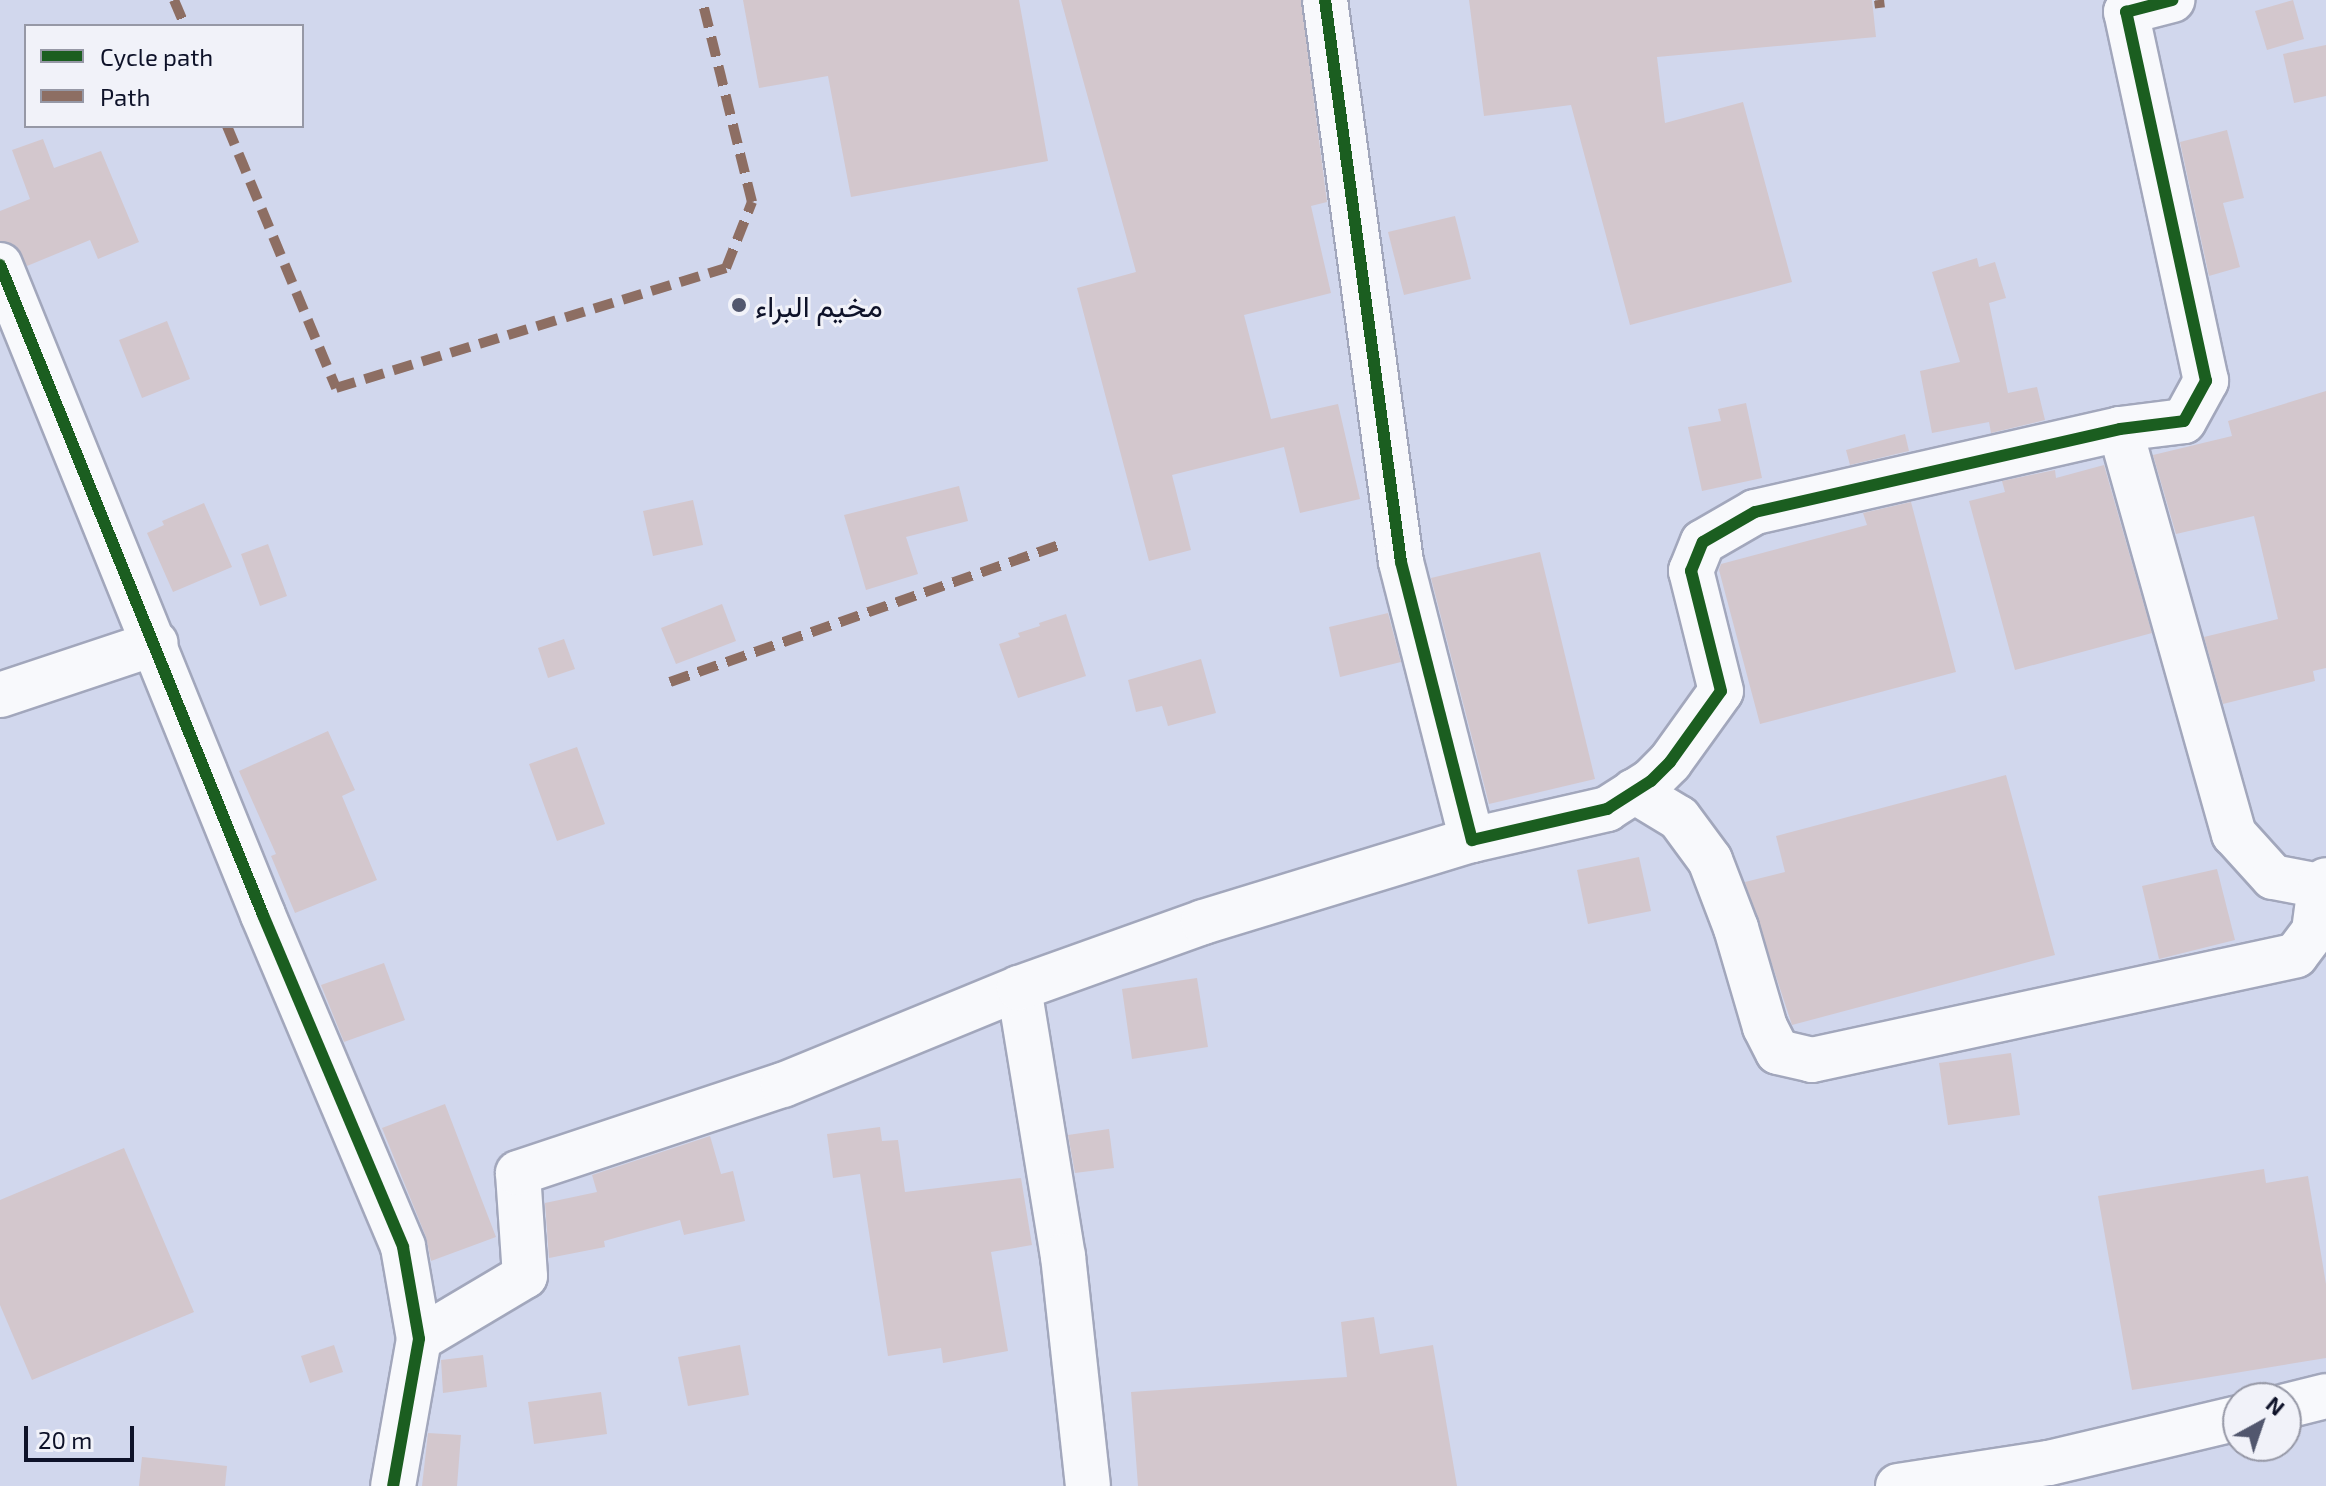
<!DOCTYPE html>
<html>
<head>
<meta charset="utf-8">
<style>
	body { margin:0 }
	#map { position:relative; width:2326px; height:1486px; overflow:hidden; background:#d1d7ed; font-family:"Exo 2",Vazirmatn,sans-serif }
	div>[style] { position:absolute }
	.building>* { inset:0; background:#d3c7cd }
	.roads { filter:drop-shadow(2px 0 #a2a7bc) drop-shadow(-2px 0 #a2a7bc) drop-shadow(0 2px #a2a7bc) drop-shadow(0 -2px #a2a7bc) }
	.minor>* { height:44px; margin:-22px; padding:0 22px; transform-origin:22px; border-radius:22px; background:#f8f9fc }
	.quiet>* { height:10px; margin-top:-5px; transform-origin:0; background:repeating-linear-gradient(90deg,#8d6e63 0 20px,transparent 0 30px) }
	.cycleway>* { height:12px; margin:-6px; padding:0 6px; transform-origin:6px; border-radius:6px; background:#1b5e20 }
	.dots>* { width:22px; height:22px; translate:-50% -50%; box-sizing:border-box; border:4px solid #f1f2f9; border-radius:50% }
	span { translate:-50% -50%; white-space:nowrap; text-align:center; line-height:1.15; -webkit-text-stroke:6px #f1f2f9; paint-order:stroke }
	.poi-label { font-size:30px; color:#0e1229 }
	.left { translate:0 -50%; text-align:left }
	.legend { position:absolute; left:24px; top:24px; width:280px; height:104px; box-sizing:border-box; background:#f1f2f9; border:2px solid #9698a6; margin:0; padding:10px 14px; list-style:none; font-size:24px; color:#0e1229 }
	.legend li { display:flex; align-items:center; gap:16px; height:40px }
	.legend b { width:40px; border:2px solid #9698a6 }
	.north { position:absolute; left:2222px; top:1382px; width:80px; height:80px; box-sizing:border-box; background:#f1f2f9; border:2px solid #9698a6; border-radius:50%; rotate:40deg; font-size:22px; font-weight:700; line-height:32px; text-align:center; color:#0e1229 }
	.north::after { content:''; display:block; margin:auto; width:28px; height:36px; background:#52576e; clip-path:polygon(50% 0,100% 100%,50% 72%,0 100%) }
	.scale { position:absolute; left:24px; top:1426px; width:110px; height:36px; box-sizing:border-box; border:4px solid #0e1229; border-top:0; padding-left:10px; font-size:24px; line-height:28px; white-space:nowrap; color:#0e1229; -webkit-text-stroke:6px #f1f2f9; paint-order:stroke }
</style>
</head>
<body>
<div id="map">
	<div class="building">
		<i style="clip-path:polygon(743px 0,1019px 0,1048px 161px,851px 197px,828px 76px,759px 88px)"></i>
		<i style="clip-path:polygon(1061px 0,1301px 0,1327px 202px,1311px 206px,1331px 293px,1244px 315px,1271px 419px,1338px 404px,1360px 499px,1300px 513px,1284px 447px,1172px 475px,1191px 550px,1149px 561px,1077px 288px,1136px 272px)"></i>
		<i style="clip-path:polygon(1469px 0,1872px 0,1876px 37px,1657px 57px,1665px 123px,1743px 102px,1792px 282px,1630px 325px,1571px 105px,1484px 116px)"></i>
		<i style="clip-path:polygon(2293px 0,2304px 39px,2267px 50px,2255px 11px)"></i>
		<i style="clip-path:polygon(2326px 45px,2326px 96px,2294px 103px,2283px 54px)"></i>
		<i style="clip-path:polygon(2227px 130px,2244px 198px,2223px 203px,2240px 267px,2209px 276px,2180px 142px)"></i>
		<i style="clip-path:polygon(43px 139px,54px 168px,101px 151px,139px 242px,98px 259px,90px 240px,27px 266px,16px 246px,0 241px,0 211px,30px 199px,12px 150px)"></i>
		<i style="clip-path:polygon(1455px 216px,1471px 279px,1404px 295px,1388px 232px)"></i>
		<i style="clip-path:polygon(1977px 258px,1979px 267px,1995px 262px,2006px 298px,1989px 303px,2008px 393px,2037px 387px,2045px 420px,1991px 433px,1989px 422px,1932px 433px,1920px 371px,1960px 362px,1932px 272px)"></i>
		<i style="clip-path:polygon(167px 321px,190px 379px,142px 398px,119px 340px)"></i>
		<i style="clip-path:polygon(2326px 391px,2326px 668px,2313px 671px,2315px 681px,2223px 704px,2204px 637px,2278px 619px,2254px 516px,2176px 534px,2153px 455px,2232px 436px,2228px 421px)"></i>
		<i style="clip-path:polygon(1746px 403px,1762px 478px,1702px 491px,1688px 427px,1721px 421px,1718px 409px)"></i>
		<i style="clip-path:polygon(1905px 434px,1909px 451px,1850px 465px,1846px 450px)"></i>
		<i style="clip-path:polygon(2104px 465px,2152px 633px,2015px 670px,1969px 501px,2005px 492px,2002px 481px,2055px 470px,2056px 478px)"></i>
		<i style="clip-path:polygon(959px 486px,968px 521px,906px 537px,918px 574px,866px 590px,844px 515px)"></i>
		<i style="clip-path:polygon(693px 500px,703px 545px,653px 556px,643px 511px)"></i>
		<i style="clip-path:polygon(1911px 502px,1956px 672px,1760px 724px,1719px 570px,1721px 564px,1867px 525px,1863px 513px)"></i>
		<i style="clip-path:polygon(204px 503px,232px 567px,173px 592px,147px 533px,164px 525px,162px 521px)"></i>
		<i style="clip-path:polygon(268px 544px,287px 596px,260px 606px,241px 554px)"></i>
		<i style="clip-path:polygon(1540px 552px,1595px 779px,1489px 804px,1431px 578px)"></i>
		<i style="clip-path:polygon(722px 604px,736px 641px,676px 664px,661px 628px)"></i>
		<i style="clip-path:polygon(1388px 613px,1401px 662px,1340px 677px,1329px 627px)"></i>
		<i style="clip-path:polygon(1066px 614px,1086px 676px,1018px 698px,999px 644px,1020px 637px,1018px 633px,1040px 626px,1039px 623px)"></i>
		<i style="clip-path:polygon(564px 639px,575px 669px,548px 678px,538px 648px)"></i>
		<i style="clip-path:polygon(1201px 659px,1216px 713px,1168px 726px,1162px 706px,1136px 712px,1128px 680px)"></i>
		<i style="clip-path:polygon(328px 731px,355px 790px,342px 796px,377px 880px,295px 913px,271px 856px,276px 854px,239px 771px)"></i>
		<i style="clip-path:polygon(577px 747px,605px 824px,557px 841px,529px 764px)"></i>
		<i style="clip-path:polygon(2006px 775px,2055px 955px,1792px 1025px,1745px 882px,1785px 872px,1776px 836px)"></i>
		<i style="clip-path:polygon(1639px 857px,1651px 911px,1588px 924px,1577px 870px)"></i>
		<i style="clip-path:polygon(2217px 869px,2235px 940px,2159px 959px,2142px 886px)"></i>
		<i style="clip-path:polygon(384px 963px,405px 1020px,344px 1042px,321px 985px)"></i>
		<i style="clip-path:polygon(1197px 978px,1208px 1047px,1132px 1059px,1122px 989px)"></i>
		<i style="clip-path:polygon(2011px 1053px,2020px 1115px,1948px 1125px,1939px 1063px)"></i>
		<i style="clip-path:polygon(445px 1104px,496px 1237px,431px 1261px,426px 1237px,382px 1128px)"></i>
		<i style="clip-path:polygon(880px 1127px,882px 1141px,898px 1140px,905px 1192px,1021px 1178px,1032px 1245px,991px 1252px,1008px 1351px,943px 1363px,941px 1348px,888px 1356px,860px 1174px,833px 1178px,827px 1134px)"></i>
		<i style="clip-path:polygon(1109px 1129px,1114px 1168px,1075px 1173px,1068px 1135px)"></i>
		<i style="clip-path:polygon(710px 1136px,721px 1174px,733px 1171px,745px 1221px,684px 1235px,680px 1220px,604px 1241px,605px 1247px,549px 1258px,545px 1203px,597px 1192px,592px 1175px)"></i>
		<i style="clip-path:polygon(124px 1148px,194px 1312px,32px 1380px,0 1305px,0 1200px)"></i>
		<i style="clip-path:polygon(2264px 1169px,2266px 1183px,2308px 1176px,2326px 1284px,2326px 1358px,2132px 1390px,2098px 1196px)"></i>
		<i style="clip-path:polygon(1374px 1317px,1380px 1354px,1433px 1345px,1457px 1486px,1138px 1486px,1131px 1392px,1347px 1377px,1341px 1322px)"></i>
		<i style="clip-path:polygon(334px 1345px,343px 1372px,310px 1383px,301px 1356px)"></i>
		<i style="clip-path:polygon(740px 1345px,749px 1395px,688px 1406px,678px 1357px)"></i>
		<i style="clip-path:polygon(483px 1355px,487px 1387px,443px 1393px,441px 1360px)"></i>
		<i style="clip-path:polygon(601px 1392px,607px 1434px,534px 1444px,528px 1402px)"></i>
		<i style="clip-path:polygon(428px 1433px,461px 1435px,457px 1486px,422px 1486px)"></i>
		<i style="clip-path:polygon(142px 1457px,227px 1466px,225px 1486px,139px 1486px)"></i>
	</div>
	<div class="roads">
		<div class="minor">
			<i style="left:1325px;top:0;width:567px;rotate:82.3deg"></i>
			<i style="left:1401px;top:562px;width:287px;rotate:75.7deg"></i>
			<i style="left:1472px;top:840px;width:139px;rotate:-12.9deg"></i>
			<i style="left:1607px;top:809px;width:52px;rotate:-32.5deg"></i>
			<i style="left:1651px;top:781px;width:27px;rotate:-45deg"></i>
			<i style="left:1670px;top:762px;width:87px;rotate:-54.3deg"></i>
			<i style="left:1721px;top:691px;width:124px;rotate:-104deg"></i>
			<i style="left:1691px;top:571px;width:31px;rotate:-68deg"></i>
			<i style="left:1703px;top:542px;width:60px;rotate:-30deg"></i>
			<i style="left:1755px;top:512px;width:374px;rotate:-12.8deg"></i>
			<i style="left:2120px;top:429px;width:64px;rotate:-7.1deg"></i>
			<i style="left:2184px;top:421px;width:46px;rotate:-61.2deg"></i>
			<i style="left:2206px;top:381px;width:378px;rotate:-102.2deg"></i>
			<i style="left:2126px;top:12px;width:48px;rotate:-14.6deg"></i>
			<i style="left:0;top:265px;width:701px;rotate:67.97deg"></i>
			<i style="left:263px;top:915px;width:360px;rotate:67.1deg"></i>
			<i style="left:403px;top:1247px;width:93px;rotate:80.1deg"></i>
			<i style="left:419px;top:1339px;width:149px;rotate:100deg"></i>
			<i style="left:2120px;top:429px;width:421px;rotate:74.3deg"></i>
			<i style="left:2234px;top:834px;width:58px;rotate:47.8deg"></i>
			<i style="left:2273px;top:877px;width:48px;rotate:10.8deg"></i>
			<i style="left:0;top:695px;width:164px;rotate:-18.4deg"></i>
			<i style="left:1634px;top:791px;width:52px;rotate:31deg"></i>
			<i style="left:1679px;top:818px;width:52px;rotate:53.6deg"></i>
			<i style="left:1710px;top:860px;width:73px;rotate:69.1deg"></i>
			<i style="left:1736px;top:928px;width:103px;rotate:73.7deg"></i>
			<i style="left:1765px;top:1027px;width:28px;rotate:63deg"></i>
			<i style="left:1778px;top:1052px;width:35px;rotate:13deg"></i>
			<i style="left:1812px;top:1060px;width:495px;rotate:-12.2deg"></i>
			<i style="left:2296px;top:955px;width:30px;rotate:-53deg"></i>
			<i style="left:2314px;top:931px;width:45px;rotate:-82.4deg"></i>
			<i style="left:2320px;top:886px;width:8px;rotate:-45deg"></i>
			<i style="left:1019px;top:988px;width:272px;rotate:80.7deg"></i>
			<i style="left:1063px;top:1256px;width:231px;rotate:83.8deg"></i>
			<i style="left:419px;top:1339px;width:123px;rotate:-30.7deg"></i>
			<i style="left:525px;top:1276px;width:103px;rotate:-93.9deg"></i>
			<i style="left:518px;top:1173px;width:279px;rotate:-18.4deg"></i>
			<i style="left:783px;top:1085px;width:255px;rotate:-22.3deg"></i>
			<i style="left:1019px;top:988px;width:195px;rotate:-19.7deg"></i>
			<i style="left:1203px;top:922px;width:281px;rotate:-17deg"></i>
			<i style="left:2286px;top:1406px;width:41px;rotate:-14deg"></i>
			<i style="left:1898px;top:1486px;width:153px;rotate:-8.7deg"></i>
			<i style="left:2049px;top:1463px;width:194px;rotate:-13.4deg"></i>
		</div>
	</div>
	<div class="quiet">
		<i style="left:174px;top:0;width:28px;rotate:67deg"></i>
		<i style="left:1879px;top:0;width:8px;rotate:83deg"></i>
		<i style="left:227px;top:126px;width:284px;rotate:67.4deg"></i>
		<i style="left:336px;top:388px;width:408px;rotate:-17.1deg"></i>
		<i style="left:726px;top:268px;width:71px;rotate:-68.5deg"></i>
		<i style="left:752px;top:202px;width:208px;rotate:-103.9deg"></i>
		<i style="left:670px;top:682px;width:411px;rotate:-19.4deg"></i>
	</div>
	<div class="cycleway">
		<i style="left:1325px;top:0;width:567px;rotate:82.3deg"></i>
		<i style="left:1401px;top:562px;width:287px;rotate:75.7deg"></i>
		<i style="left:1472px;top:840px;width:139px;rotate:-12.9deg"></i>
		<i style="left:1607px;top:809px;width:52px;rotate:-32.5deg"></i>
		<i style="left:1651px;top:781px;width:27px;rotate:-45deg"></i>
		<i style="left:1670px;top:762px;width:87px;rotate:-54.3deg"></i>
		<i style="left:1721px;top:691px;width:124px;rotate:-104deg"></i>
		<i style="left:1691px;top:571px;width:31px;rotate:-68deg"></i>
		<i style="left:1703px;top:542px;width:60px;rotate:-30deg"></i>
		<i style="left:1755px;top:512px;width:374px;rotate:-12.8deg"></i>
		<i style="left:2120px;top:429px;width:64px;rotate:-7.1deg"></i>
		<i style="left:2184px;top:421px;width:46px;rotate:-61.2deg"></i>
		<i style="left:2206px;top:381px;width:378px;rotate:-102.2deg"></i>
		<i style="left:2126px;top:12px;width:48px;rotate:-14.6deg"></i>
		<i style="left:0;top:265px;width:701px;rotate:67.97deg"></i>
		<i style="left:263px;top:915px;width:360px;rotate:67.1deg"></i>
		<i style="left:403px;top:1247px;width:93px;rotate:80.1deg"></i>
		<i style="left:419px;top:1339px;width:149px;rotate:100deg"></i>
	</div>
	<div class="dots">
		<i style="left:739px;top:305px;background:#52576e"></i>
	</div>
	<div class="poi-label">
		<span class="left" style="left:755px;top:305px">مخيم البراء</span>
	</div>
	<ul class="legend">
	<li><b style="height:10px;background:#1b5e20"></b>Cycle path</li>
	<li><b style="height:10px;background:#8d6e63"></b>Path</li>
	</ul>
	<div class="north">N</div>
	<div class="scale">20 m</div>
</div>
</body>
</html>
